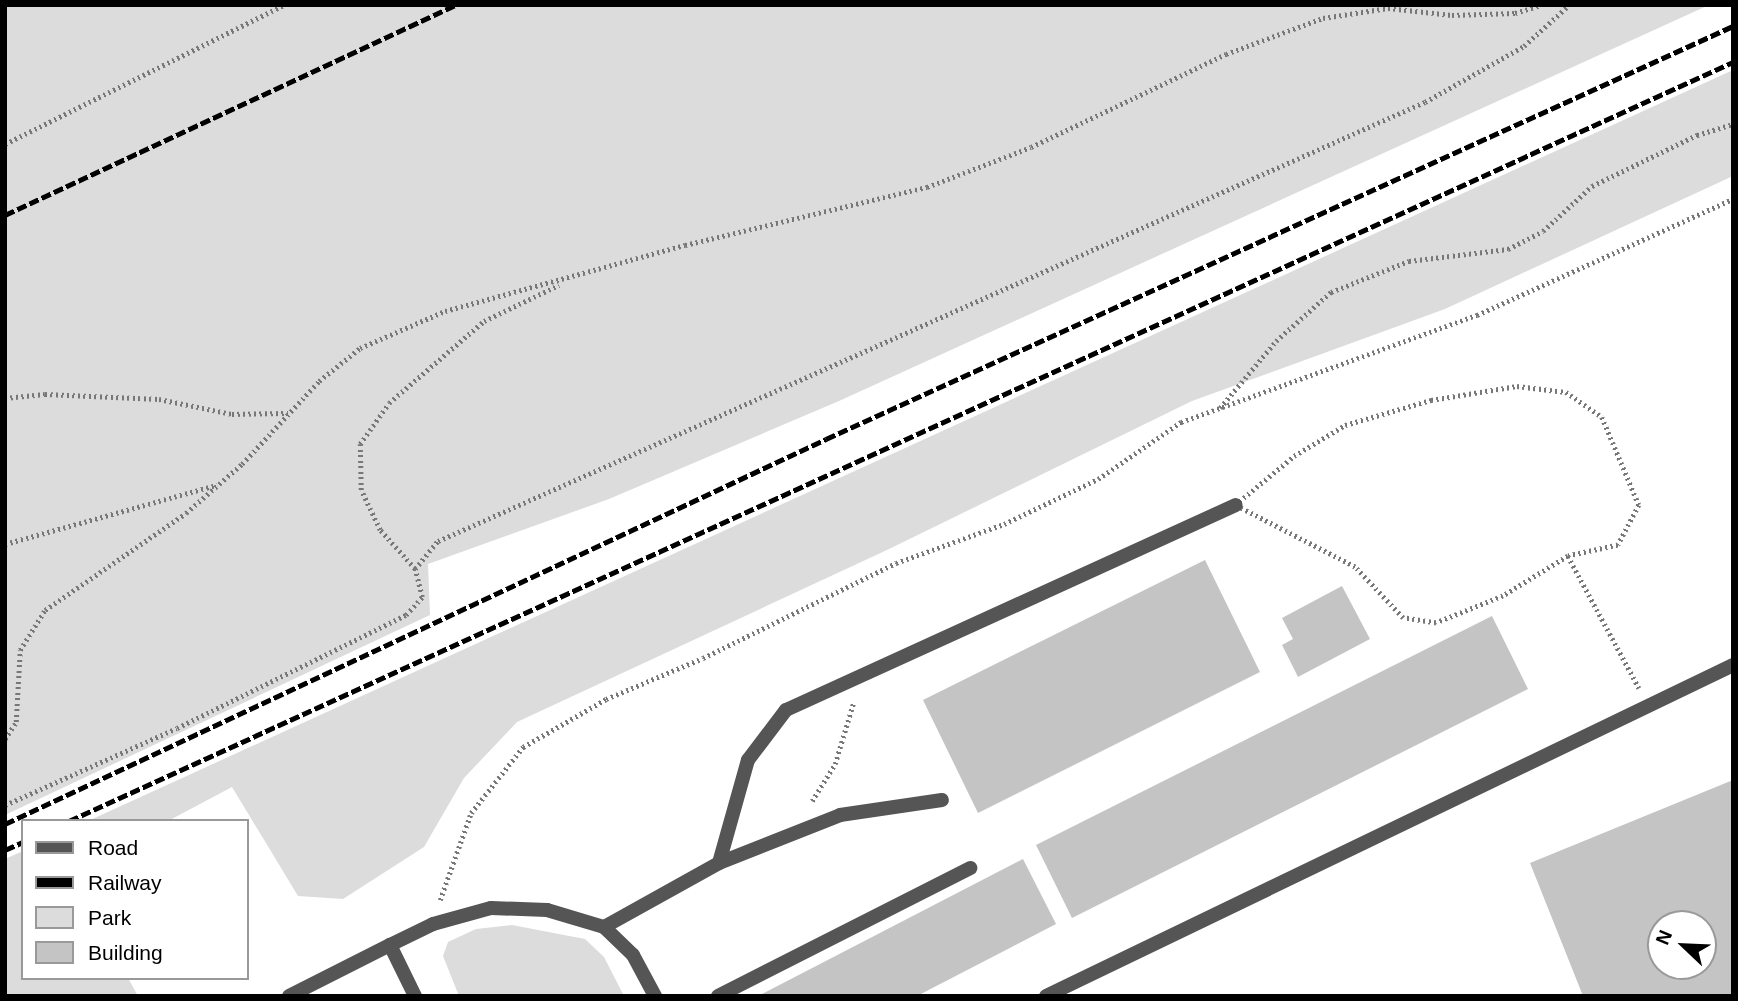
<!DOCTYPE html>
<html>
<head>
<meta charset="utf-8">
<style>
	body { margin:0 }
	#map { position:relative; width:1738px; height:1001px; overflow:hidden; background:#fff; font-family:Helvetica,sans-serif }
	div>[style] { position:absolute }
	.green>* { inset:0; background:#dcdcdc }
	.building>* { inset:0; background:#c4c4c4 }
	.path>* { height:4.5px; margin-top:-2.25px; transform-origin:0; background:repeating-linear-gradient(90deg,#777 0 2px,transparent 0 5.5px) }
	.lane>* { height:14px; margin:-7px; padding:0 7px; transform-origin:7px; border-radius:7px; background:#555 }
	.street>* { height:14px; margin:-7px; padding:0 7px; transform-origin:7px; border-radius:7px; background:#555 }
	.rail>* { height:5px; margin-top:-2.5px; transform-origin:0; background:repeating-linear-gradient(90deg,#000 0 10px,transparent 0 13.5px) }
	span { translate:-50% -50%; white-space:nowrap; text-align:center; line-height:1.15; -webkit-text-stroke:5px #fff; paint-order:stroke }
	.frame { position:absolute; inset:0; border:7px solid #000; pointer-events:none }
	.legend { position:absolute; left:21px; top:819px; width:228px; height:161px; box-sizing:border-box; background:#fff; border:2px solid #999; margin:0; padding:9px 12px; list-style:none; font-size:21px; color:#000 }
	.legend li { display:flex; align-items:center; gap:14px; height:35px }
	.legend b { width:35px; border:2px solid #999 }
	.north { position:absolute; left:1647px; top:910px; width:70px; height:70px; box-sizing:border-box; background:#fff; border:2px solid #999; border-radius:50%; rotate:293deg; font-size:19px; font-weight:700; line-height:28px; text-align:center; color:#000 }
	.north::after { content:''; display:block; margin:auto; width:24px; height:32px; background:#000; clip-path:polygon(50% 0,100% 100%,50% 72%,0 100%) }
</style>
</head>
<body>
<div id="map">
	<div class="green">
		<i style="clip-path:polygon(5px 5px,1709px 5px,839px 401px,609px 499px,428px 564px,430px 615px,5px 815px)"></i>
		<i style="clip-path:polygon(1733px 70px,1733px 176px,1445px 309px,1192px 401px,887px 550px,517px 722px,464px 778px,424px 847px,343px 899px,298px 896px,232px 787px,168px 821px,88px 821px)"></i>
		<i style="clip-path:polygon(23px 851px,23px 978px,128px 978px,138px 996px,5px 996px,5px 859px)"></i>
		<i style="clip-path:polygon(512px 925px,585px 939px,604px 957px,624px 996px,459px 996px,443px 956px,448px 942px,476px 929px)"></i>
	</div>
	<div class="building">
		<i style="clip-path:polygon(1205px 560px,1260px 672px,978px 813px,923px 700px)"></i>
		<i style="clip-path:polygon(1342px 586px,1370px 639px,1298px 677px,1282px 645px,1293px 639px,1282px 618px)"></i>
		<i style="clip-path:polygon(1492px 616px,1528px 689px,1072px 918px,1036px 845px)"></i>
		<i style="clip-path:polygon(evenodd,1733px 780px,1733px 996px,1583px 996px,1530px 863px,1733px 780px,1661px 924px,1703px 924px,1703px 966px,1661px 966px,1661px 924px)"></i>
		<i style="clip-path:polygon(1023px 859px,1056px 924px,917px 996px,758px 996px)"></i>
	</div>
	<div class="path">
		<i style="left:5px;top:144px;width:312px;rotate:-26.5deg"></i>
		<i style="left:1517px;top:386px;width:49px;rotate:7deg"></i>
		<i style="left:1566px;top:392px;width:44px;rotate:34.8deg"></i>
		<i style="left:1602px;top:417px;width:95px;rotate:67.2deg"></i>
		<i style="left:1639px;top:505px;width:45px;rotate:117.7deg"></i>
		<i style="left:1618px;top:545px;width:51px;rotate:167.6deg"></i>
		<i style="left:1568px;top:556px;width:76px;rotate:148.4deg"></i>
		<i style="left:1503px;top:596px;width:72px;rotate:158.1deg"></i>
		<i style="left:1436px;top:623px;width:33px;rotate:-171deg"></i>
		<i style="left:1403px;top:618px;width:70px;rotate:-133.3deg"></i>
		<i style="left:1355px;top:567px;width:135px;rotate:-152.7deg"></i>
		<i style="left:1235px;top:505px;width:77px;rotate:-39.7deg"></i>
		<i style="left:1294px;top:456px;width:60px;rotate:-31.3deg"></i>
		<i style="left:1345px;top:425px;width:90px;rotate:-16.2deg"></i>
		<i style="left:1431px;top:400px;width:87px;rotate:-9.2deg"></i>
		<i style="left:5px;top:398px;width:40px;rotate:-5.7deg"></i>
		<i style="left:45px;top:394px;width:114px;rotate:2.5deg"></i>
		<i style="left:159px;top:399px;width:75px;rotate:11.6deg"></i>
		<i style="left:232px;top:414px;width:56px;rotate:-1deg"></i>
		<i style="left:1220px;top:408px;width:87px;rotate:-50.1deg"></i>
		<i style="left:1276px;top:341px;width:74px;rotate:-41.7deg"></i>
		<i style="left:1331px;top:292px;width:84px;rotate:-21.7deg"></i>
		<i style="left:1409px;top:261px;width:100px;rotate:-6.9deg"></i>
		<i style="left:1508px;top:249px;width:39px;rotate:-27deg"></i>
		<i style="left:1543px;top:231px;width:67px;rotate:-42.6deg"></i>
		<i style="left:1592px;top:186px;width:117px;rotate:-25.9deg"></i>
		<i style="left:1697px;top:135px;width:38px;rotate:-17deg"></i>
		<i style="left:5px;top:544px;width:220px;rotate:-15.6deg"></i>
		<i style="left:1568px;top:556px;width:150px;rotate:61.7deg"></i>
		<i style="left:415px;top:569px;width:36px;rotate:-51deg"></i>
		<i style="left:438px;top:541px;width:1080px;rotate:-23.98deg"></i>
		<i style="left:1425px;top:102px;width:114px;rotate:-29.5deg"></i>
		<i style="left:1524px;top:46px;width:61px;rotate:-42.3deg"></i>
		<i style="left:5px;top:739px;width:20px;rotate:-57deg"></i>
		<i style="left:16px;top:722px;width:72px;rotate:-86.8deg"></i>
		<i style="left:20px;top:650px;width:47px;rotate:-58deg"></i>
		<i style="left:45px;top:610px;width:171px;rotate:-34.5deg"></i>
		<i style="left:186px;top:513px;width:74px;rotate:-41.2deg"></i>
		<i style="left:242px;top:464px;width:113px;rotate:-47.1deg"></i>
		<i style="left:319px;top:381px;width:53px;rotate:-38.8deg"></i>
		<i style="left:360px;top:348px;width:93px;rotate:-23.5deg"></i>
		<i style="left:445px;top:311px;width:249px;rotate:-15.4deg"></i>
		<i style="left:685px;top:245px;width:249px;rotate:-13.5deg"></i>
		<i style="left:927px;top:187px;width:111px;rotate:-21deg"></i>
		<i style="left:1031px;top:147px;width:216px;rotate:-25.5deg"></i>
		<i style="left:1226px;top:54px;width:103px;rotate:-20.4deg"></i>
		<i style="left:1323px;top:18px;width:66px;rotate:-8.7deg"></i>
		<i style="left:1388px;top:8px;width:64px;rotate:6.2deg"></i>
		<i style="left:1452px;top:15px;width:63px;rotate:-1.8deg"></i>
		<i style="left:1515px;top:13px;width:27px;rotate:-17deg"></i>
		<i style="left:812px;top:801px;width:44px;rotate:-58.1deg"></i>
		<i style="left:835px;top:764px;width:63px;rotate:-73.3deg"></i>
		<i style="left:5px;top:805px;width:188px;rotate:-24.1deg"></i>
		<i style="left:177px;top:728px;width:255px;rotate:-26.3deg"></i>
		<i style="left:406px;top:615px;width:24px;rotate:-48deg"></i>
		<i style="left:422px;top:597px;width:29px;rotate:-104deg"></i>
		<i style="left:415px;top:569px;width:52px;rotate:-131.9deg"></i>
		<i style="left:380px;top:530px;width:44px;rotate:-115.4deg"></i>
		<i style="left:361px;top:490px;width:46px;rotate:-91.2deg"></i>
		<i style="left:360px;top:444px;width:50px;rotate:-54.7deg"></i>
		<i style="left:389px;top:403px;width:125px;rotate:-40.8deg"></i>
		<i style="left:484px;top:321px;width:83px;rotate:-25.6deg"></i>
		<i style="left:440px;top:900px;width:92px;rotate:-70.4deg"></i>
		<i style="left:471px;top:813px;width:84px;rotate:-51.8deg"></i>
		<i style="left:523px;top:747px;width:96px;rotate:-30deg"></i>
		<i style="left:606px;top:699px;width:105px;rotate:-22.9deg"></i>
		<i style="left:703px;top:658px;width:215px;rotate:-26.2deg"></i>
		<i style="left:896px;top:563px;width:115px;rotate:-19.9deg"></i>
		<i style="left:1004px;top:524px;width:104px;rotate:-25.6deg"></i>
		<i style="left:1098px;top:479px;width:101px;rotate:-34.5deg"></i>
		<i style="left:1181px;top:422px;width:315px;rotate:-19.9deg"></i>
		<i style="left:1477px;top:315px;width:281px;rotate:-24.4deg"></i>
	</div>
	<div class="lane">
		<i style="left:719px;top:863px;width:130px;rotate:-21.6deg"></i>
		<i style="left:840px;top:815px;width:103px;rotate:-8.4deg"></i>
		<i style="left:604px;top:927px;width:132px;rotate:-29.1deg"></i>
		<i style="left:719px;top:863px;width:107px;rotate:-74.3deg"></i>
		<i style="left:748px;top:760px;width:63px;rotate:-52.8deg"></i>
		<i style="left:786px;top:710px;width:494px;rotate:-24.5deg"></i>
		<i style="left:415px;top:996px;width:57px;rotate:-116.1deg"></i>
		<i style="left:390px;top:945px;width:48px;rotate:-26deg"></i>
		<i style="left:433px;top:924px;width:60px;rotate:-15.4deg"></i>
		<i style="left:491px;top:908px;width:56px;rotate:2deg"></i>
		<i style="left:547px;top:910px;width:59px;rotate:16.6deg"></i>
		<i style="left:604px;top:927px;width:40px;rotate:44deg"></i>
		<i style="left:633px;top:955px;width:47px;rotate:61.8deg"></i>
		<i style="left:718px;top:996px;width:283px;rotate:-26.9deg"></i>
		<i style="left:1046px;top:996px;width:763px;rotate:-25.72deg"></i>
	</div>
	<div class="street">
		<i style="left:289px;top:996px;width:113px;rotate:-26.8deg"></i>
	</div>
	<div class="rail">
		<i style="left:5px;top:215px;width:497px;rotate:-25deg"></i>
		<i style="left:69px;top:821px;width:1829px;rotate:-24.52deg"></i>
		<i style="left:5px;top:824px;width:907px;rotate:-25.12deg"></i>
		<i style="left:826px;top:439px;width:997px;rotate:-24.48deg"></i>
		<i style="left:5px;top:850px;width:20px;rotate:-24deg"></i>
	</div>
	<div class="frame"></div>
	<ul class="legend">
	<li><b style="height:9px;background:#555"></b>Road</li>
	<li><b style="height:9px;background:#000"></b>Railway</li>
	<li><b style="height:19px;background:#dcdcdc"></b>Park</li>
	<li><b style="height:19px;background:#c4c4c4"></b>Building</li>
	</ul>
	<div class="north">N</div>
</div>
</body>
</html>
